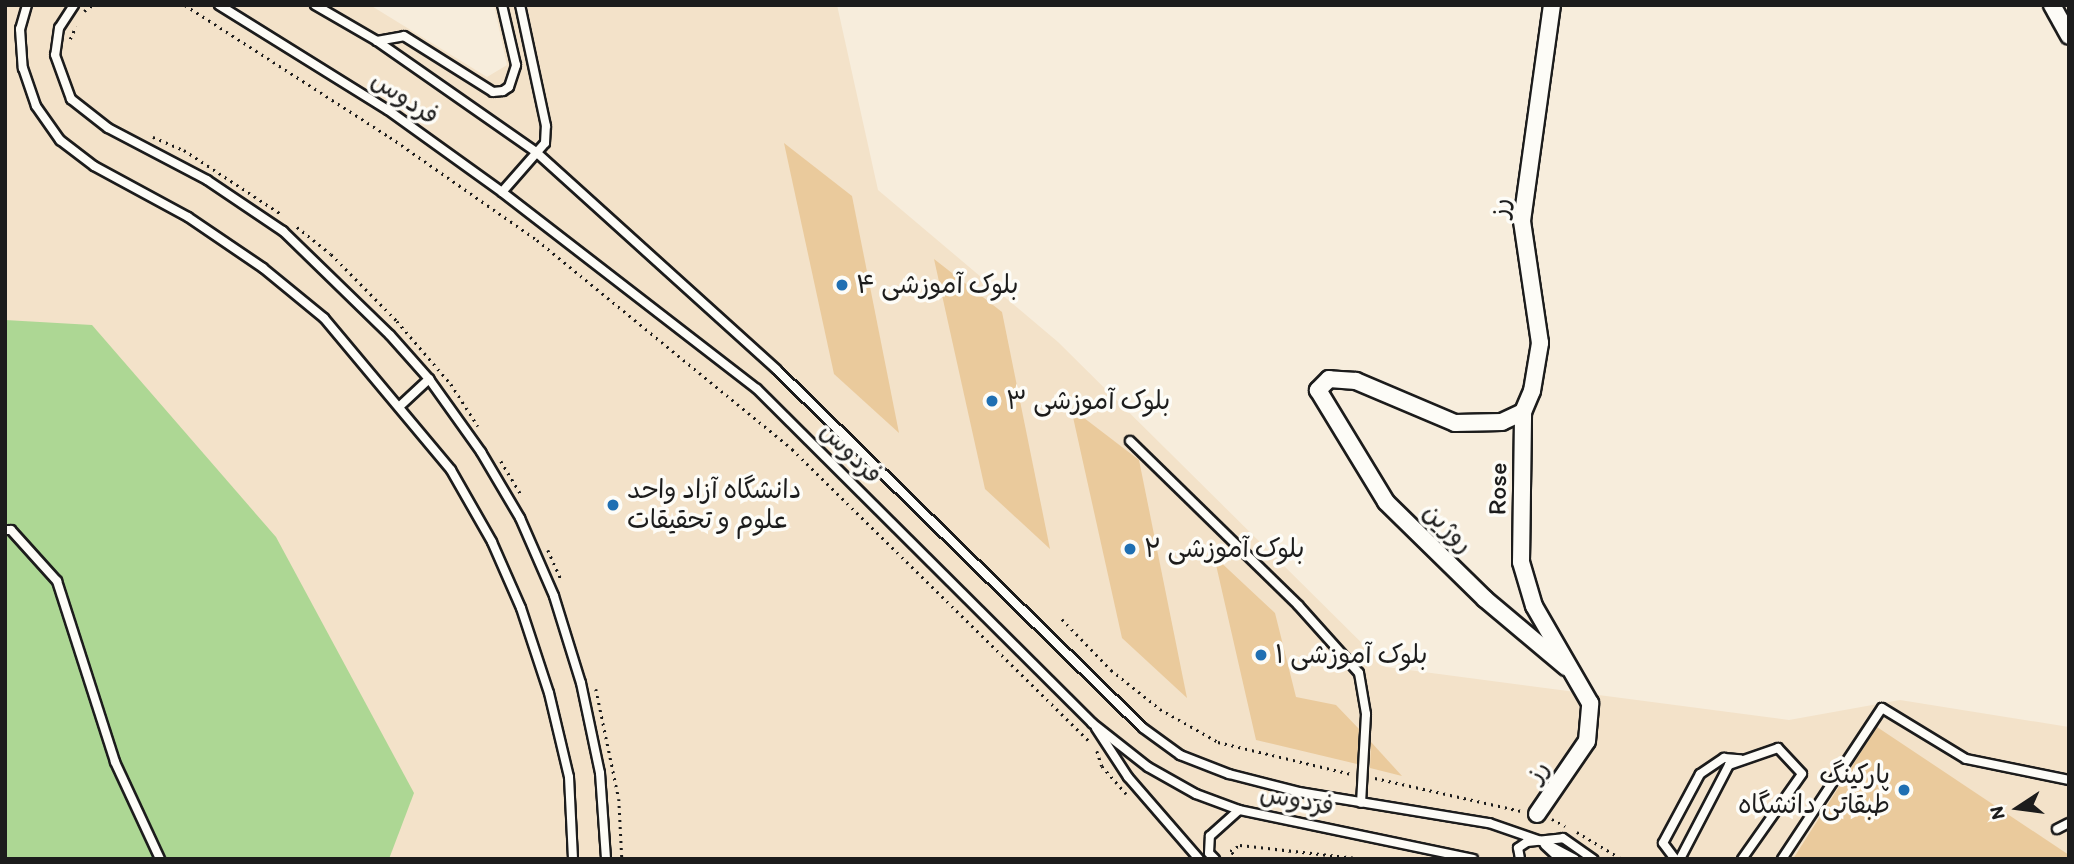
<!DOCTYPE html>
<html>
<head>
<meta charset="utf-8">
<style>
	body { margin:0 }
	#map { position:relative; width:2074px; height:864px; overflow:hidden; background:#f7eddc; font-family:Itim,"Playpen Sans Arabic",sans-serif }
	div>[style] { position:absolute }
	.built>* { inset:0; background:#f3e2c9 }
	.green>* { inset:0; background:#add794 }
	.building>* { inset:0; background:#eaca9c }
	.path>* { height:2.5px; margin-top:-1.25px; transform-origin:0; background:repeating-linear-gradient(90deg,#1c1c1c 0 2px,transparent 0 7px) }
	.roads { filter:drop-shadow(2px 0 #1c1c1c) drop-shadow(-2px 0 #1c1c1c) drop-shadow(0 2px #1c1c1c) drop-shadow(0 -2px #1c1c1c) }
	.service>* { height:8px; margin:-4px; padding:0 4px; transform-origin:4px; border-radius:4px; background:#fdfcf7 }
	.minor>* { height:16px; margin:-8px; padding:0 8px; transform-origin:8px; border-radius:8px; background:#fdfcf7 }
	.dots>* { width:19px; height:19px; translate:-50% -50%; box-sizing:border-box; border:4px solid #fdfcf7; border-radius:50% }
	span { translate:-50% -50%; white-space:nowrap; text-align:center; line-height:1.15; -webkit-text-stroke:7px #fdfcf7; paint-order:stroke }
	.street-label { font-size:26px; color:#1c1c1c }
	.poi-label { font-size:26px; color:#1c1c1c }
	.left { translate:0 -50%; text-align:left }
	.right { translate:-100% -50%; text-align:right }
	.frame { position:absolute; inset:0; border:7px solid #1c1c1c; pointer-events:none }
	.north { position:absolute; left:1983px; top:773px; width:70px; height:70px; -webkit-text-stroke:5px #fdfcf7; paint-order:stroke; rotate:257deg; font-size:19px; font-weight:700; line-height:28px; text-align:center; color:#1c1c1c }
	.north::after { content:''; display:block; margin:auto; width:24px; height:32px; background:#1c1c1c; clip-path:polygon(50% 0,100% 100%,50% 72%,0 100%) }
</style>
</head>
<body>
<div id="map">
	<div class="built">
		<i style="clip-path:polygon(5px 5px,370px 5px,487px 77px,507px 65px,494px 5px,837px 5px,878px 190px,1058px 342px,1386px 667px,1789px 720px,1900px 700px,2069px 727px,2069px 859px,5px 859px)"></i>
	</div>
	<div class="green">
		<i style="clip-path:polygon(5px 320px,92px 325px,276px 537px,414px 793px,389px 859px,5px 859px)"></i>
	</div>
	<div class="building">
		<i style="clip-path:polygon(784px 143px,852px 196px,899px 433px,834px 374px)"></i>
		<i style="clip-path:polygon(934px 259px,1002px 312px,1050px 549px,985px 489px)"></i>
		<i style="clip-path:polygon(1071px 408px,1139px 460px,1187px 698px,1122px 638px)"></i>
		<i style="clip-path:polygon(1214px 556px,1275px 613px,1296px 697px,1336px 705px,1359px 729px,1357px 764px,1256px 740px)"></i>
		<i style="clip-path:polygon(1877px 727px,2069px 855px,2069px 859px,1793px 859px)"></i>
		<i style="clip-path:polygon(1371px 742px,1402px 776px,1370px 768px)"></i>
	</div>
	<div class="path">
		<i style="left:185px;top:5px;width:244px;rotate:32.8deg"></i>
		<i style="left:390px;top:137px;width:179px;rotate:35deg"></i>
		<i style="left:537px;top:240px;width:330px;rotate:39.3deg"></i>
		<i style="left:792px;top:449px;width:419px;rotate:44.5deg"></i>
		<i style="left:84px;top:11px;width:11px;rotate:-34deg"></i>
		<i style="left:70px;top:39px;width:14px;rotate:-65deg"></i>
		<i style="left:153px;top:137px;width:34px;rotate:23deg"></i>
		<i style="left:184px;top:150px;width:116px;rotate:33.4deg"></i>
		<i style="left:297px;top:227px;width:43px;rotate:38.5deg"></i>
		<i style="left:331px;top:254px;width:94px;rotate:45.4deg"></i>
		<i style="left:397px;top:321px;width:83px;rotate:49.4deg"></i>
		<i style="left:451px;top:384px;width:50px;rotate:57.3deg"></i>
		<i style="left:501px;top:461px;width:39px;rotate:59deg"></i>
		<i style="left:548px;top:550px;width:32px;rotate:66deg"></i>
		<i style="left:1062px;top:619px;width:71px;rotate:46.1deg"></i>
		<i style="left:1111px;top:670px;width:63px;rotate:38.5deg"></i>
		<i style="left:1160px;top:709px;width:67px;rotate:29.6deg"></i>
		<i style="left:1218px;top:742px;width:137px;rotate:13.5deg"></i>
		<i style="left:596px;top:689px;width:112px;rotate:78.2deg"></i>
		<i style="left:619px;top:799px;width:60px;rotate:87.1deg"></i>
		<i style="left:1097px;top:751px;width:16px;rotate:72deg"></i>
		<i style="left:1102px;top:766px;width:37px;rotate:49deg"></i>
		<i style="left:1375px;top:778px;width:151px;rotate:12.7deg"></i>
		<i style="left:1552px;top:819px;width:15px;rotate:28deg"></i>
		<i style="left:1577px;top:832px;width:52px;rotate:31deg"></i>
		<i style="left:1238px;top:859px;width:11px;rotate:-135deg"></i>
		<i style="left:1230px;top:851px;width:12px;rotate:-31deg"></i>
		<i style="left:1240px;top:845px;width:126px;rotate:6.4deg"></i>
	</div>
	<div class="roads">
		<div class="service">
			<i style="left:27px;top:5px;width:25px;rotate:106deg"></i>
			<i style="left:20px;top:29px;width:39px;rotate:86deg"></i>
			<i style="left:23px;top:68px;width:40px;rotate:71.1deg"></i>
			<i style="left:36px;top:106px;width:42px;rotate:54.8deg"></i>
			<i style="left:60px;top:140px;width:43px;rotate:37.4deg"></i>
			<i style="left:94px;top:166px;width:107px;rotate:28.5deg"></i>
			<i style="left:188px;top:217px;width:91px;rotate:34.2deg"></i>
			<i style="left:263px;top:268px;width:79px;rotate:39.3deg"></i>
			<i style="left:324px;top:318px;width:198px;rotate:50.1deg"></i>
			<i style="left:451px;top:470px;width:83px;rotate:60.3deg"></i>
			<i style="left:492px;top:542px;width:72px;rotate:66.3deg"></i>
			<i style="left:521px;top:608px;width:89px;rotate:71.8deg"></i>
			<i style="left:549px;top:693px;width:86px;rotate:76.6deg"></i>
			<i style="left:569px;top:777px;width:82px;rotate:87.2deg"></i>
			<i style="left:74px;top:5px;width:27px;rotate:123deg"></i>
			<i style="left:59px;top:28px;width:27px;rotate:98deg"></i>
			<i style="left:55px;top:55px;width:47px;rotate:70deg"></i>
			<i style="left:71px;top:99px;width:47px;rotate:38.1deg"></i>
			<i style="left:108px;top:128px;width:112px;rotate:27.7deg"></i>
			<i style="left:207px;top:180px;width:92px;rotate:33.9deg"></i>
			<i style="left:283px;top:231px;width:149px;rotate:44.2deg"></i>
			<i style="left:390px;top:335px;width:59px;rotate:48.4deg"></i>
			<i style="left:429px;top:379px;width:90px;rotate:54.5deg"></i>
			<i style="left:481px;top:452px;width:77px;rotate:59.4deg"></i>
			<i style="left:520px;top:518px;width:85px;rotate:66.4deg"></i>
			<i style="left:554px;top:596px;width:91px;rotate:72.8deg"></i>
			<i style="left:581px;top:683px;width:92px;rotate:78.1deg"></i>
			<i style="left:600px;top:773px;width:86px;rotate:86deg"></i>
			<i style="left:219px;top:5px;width:199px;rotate:31.9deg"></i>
			<i style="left:388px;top:110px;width:140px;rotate:35.7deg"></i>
			<i style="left:502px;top:192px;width:322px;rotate:37.7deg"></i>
			<i style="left:757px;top:389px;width:473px;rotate:44.9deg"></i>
			<i style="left:1092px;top:723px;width:71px;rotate:38.2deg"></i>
			<i style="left:1148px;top:767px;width:55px;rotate:29.4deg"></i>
			<i style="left:1196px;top:794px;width:46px;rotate:20.4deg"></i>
			<i style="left:1239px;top:810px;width:239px;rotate:11.8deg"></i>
			<i style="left:315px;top:5px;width:72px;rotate:30.1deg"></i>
			<i style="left:377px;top:41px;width:194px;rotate:34.9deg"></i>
			<i style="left:536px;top:152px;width:324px;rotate:42.1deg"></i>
			<i style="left:776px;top:369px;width:513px;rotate:44.37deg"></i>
			<i style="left:1143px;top:728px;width:46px;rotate:36.1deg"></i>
			<i style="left:1180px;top:755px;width:53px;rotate:21.2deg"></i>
			<i style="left:1229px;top:774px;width:72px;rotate:14.4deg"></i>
			<i style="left:1299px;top:792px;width:193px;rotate:9.3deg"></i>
			<i style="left:1489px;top:823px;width:55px;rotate:19.1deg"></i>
			<i style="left:1541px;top:841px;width:38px;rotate:28deg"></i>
			<i style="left:377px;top:41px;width:27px;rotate:-10deg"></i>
			<i style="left:404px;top:36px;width:105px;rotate:32.2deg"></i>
			<i style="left:493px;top:92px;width:10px;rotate:-6deg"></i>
			<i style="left:503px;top:91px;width:7px;rotate:-34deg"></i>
			<i style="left:509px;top:87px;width:23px;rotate:-72deg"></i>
			<i style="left:516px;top:65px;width:62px;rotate:-103.1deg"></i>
			<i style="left:502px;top:192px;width:65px;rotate:-48.7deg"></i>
			<i style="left:545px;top:143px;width:17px;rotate:-87deg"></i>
			<i style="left:546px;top:126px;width:124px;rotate:-102.1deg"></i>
			<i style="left:400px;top:406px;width:40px;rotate:-43deg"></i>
			<i style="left:1130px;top:441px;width:235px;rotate:44.3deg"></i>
			<i style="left:1298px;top:605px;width:91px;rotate:48.1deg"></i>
			<i style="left:1359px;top:673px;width:42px;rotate:80.3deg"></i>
			<i style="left:1366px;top:714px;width:89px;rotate:93.2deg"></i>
			<i style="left:5px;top:530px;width:6px"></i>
			<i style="left:11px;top:530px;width:69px;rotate:48deg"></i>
			<i style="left:57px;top:581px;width:190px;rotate:72.2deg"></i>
			<i style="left:115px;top:762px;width:107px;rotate:65.1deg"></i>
			<i style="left:1096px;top:728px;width:59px;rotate:56.9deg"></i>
			<i style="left:1128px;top:777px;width:108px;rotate:49.1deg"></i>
			<i style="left:2057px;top:829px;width:13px;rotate:-27deg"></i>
			<i style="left:1545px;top:845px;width:21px;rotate:43deg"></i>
			<i style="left:1215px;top:859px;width:8px;rotate:-135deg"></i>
			<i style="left:1209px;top:853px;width:17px;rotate:-87deg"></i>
			<i style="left:1210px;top:836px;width:39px;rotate:-42deg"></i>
			<i style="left:1520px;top:859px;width:11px;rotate:-100deg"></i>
			<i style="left:1518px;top:848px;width:11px;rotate:-34deg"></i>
			<i style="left:1527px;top:842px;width:36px;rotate:-6deg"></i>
			<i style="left:1563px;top:838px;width:37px;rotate:35deg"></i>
			<i style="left:1675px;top:859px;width:20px;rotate:-127deg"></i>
			<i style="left:1663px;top:843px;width:78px;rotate:-61.8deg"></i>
			<i style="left:1700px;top:774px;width:29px;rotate:-34deg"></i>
			<i style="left:1724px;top:758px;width:16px;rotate:4deg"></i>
			<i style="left:1680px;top:859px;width:106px;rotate:-62.5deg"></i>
			<i style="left:1729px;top:765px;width:52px;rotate:-19.1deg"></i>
			<i style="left:1778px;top:748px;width:35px;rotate:47deg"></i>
			<i style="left:1802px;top:774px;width:104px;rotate:125.2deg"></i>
			<i style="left:1782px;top:859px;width:181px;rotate:-56.5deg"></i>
			<i style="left:1882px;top:708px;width:98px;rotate:31.3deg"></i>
			<i style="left:1966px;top:759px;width:105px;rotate:11.5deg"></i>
		</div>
		<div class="minor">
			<i style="left:2052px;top:5px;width:35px;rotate:61deg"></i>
			<i style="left:1523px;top:412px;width:23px;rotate:155deg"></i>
			<i style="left:1502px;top:422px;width:47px;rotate:178.8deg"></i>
			<i style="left:1455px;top:423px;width:108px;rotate:-157deg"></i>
			<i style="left:1356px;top:381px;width:27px;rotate:-176deg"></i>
			<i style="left:1329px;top:379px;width:16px;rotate:135deg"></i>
			<i style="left:1318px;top:390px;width:131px;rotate:58.7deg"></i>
			<i style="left:1386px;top:502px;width:139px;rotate:44.4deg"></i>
			<i style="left:1485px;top:599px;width:106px;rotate:40deg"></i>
			<i style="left:1537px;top:814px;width:88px;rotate:-55.6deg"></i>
			<i style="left:1587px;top:741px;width:38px;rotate:-85deg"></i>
			<i style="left:1590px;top:703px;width:112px;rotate:-120deg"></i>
			<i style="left:1534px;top:606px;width:46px;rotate:-106.5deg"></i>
			<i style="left:1521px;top:562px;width:150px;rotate:-89.2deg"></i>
			<i style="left:1523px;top:412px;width:23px;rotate:-67deg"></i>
			<i style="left:1532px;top:391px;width:49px;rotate:-80.5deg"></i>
			<i style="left:1540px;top:343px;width:123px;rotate:-98.4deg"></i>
			<i style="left:1522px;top:221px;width:218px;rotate:-82.1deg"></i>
		</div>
	</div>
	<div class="dots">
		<i style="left:842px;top:285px;background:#1f6fb2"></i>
		<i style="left:992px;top:401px;background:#1f6fb2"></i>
		<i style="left:613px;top:505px;background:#1f6fb2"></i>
		<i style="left:1130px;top:549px;background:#1f6fb2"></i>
		<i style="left:1261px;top:655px;background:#1f6fb2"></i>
		<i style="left:1904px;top:790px;background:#1f6fb2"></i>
	</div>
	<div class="street-label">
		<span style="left:405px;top:98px;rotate:34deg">فردوس</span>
		<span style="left:1500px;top:208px;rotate:-86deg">رز</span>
		<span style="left:851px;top:453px;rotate:45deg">فردوس</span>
		<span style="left:1498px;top:489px;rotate:-89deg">Rose</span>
		<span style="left:1448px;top:528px;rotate:44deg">روژین</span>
		<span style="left:1537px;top:771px;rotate:-56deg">رز</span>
		<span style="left:1297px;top:800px;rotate:11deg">فردوس</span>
	</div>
	<div class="poi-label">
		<span class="left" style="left:856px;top:285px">بلوک آموزشی ۴</span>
		<span class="left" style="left:1006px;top:401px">بلوک آموزشی ۳</span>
		<span class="left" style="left:627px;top:505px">دانشگاه آزاد واحد<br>علوم و تحقیقات</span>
		<span class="left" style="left:1144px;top:549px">بلوک آموزشی ۲</span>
		<span class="left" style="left:1275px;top:655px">بلوک آموزشی ۱</span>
		<span class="right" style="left:1890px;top:790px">پارکینگ<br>طبقاتی دانشگاه</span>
	</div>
	<div class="frame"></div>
	<div class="north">N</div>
</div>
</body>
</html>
